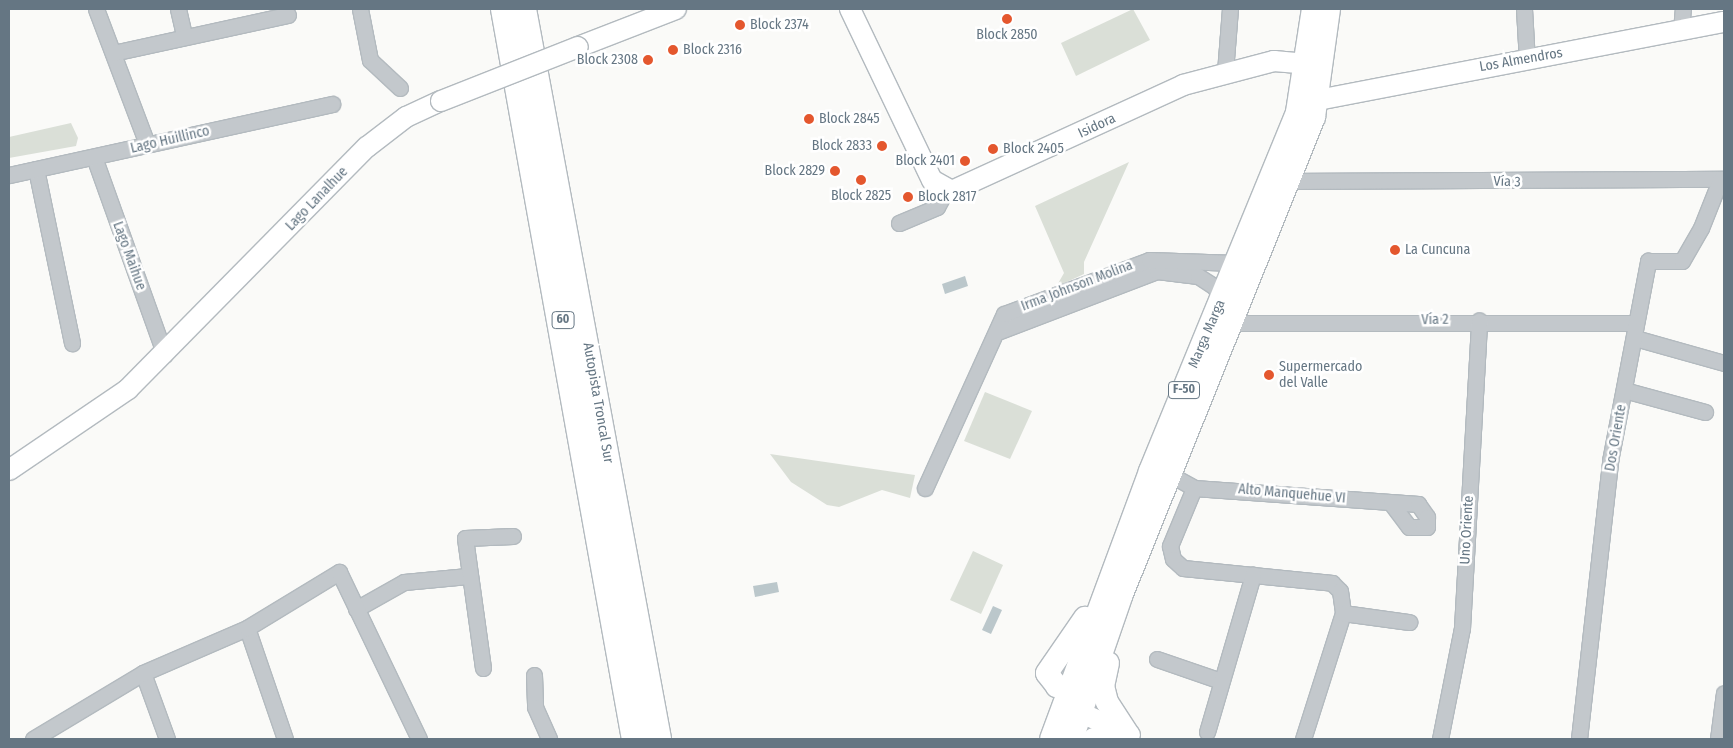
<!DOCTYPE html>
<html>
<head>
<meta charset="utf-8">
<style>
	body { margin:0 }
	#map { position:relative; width:1733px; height:748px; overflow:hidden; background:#fafaf8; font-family:"Fira Sans Condensed",sans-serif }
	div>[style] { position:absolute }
	.green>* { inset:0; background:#dadfd7 }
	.water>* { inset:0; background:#bbc7cb }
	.roads { filter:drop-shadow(1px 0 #b3babf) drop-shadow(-1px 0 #b3babf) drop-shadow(0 1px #b3babf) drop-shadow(0 -1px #b3babf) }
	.street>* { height:15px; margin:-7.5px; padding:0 7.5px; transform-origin:7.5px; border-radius:7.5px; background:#c3c8cc }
	.secondary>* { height:20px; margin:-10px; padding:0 10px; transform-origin:10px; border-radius:10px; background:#fff }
	.primary>* { height:22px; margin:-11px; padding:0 11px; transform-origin:11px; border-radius:11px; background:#fff }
	.highway>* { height:26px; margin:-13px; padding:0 13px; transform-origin:13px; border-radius:13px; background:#fff }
	.bridges { filter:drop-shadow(1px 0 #b3babf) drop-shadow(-1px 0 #b3babf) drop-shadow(0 1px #b3babf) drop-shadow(0 -1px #b3babf) }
	.secondary-bridge>* { height:20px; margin:-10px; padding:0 10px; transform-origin:10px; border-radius:10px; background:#fff }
	.dots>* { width:14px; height:14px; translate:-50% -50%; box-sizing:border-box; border:2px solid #fff; border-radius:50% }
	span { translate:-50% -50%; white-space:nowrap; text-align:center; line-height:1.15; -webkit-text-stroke:5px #fff; paint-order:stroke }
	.shield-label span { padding:1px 4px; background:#fff; border:1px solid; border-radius:4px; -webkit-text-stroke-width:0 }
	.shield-label { font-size:12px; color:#657683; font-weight:700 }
	.poi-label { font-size:14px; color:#657683 }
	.left { translate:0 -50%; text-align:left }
	.right { translate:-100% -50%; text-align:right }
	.street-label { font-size:14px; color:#657683 }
	.frame { position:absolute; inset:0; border:10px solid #657683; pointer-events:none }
</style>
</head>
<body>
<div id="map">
	<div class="green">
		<i style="clip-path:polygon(1133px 9px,1150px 40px,1076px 76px,1061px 43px)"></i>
		<i style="clip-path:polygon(71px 123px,78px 138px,76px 146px,9px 158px,9px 137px)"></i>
		<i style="clip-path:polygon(1129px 162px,1084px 262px,1084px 274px,1056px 287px,1064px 273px,1035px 206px)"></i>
		<i style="clip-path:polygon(985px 392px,1032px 411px,1010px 459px,964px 441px)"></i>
		<i style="clip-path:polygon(770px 454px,915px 475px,910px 498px,882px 490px,839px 507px,827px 505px,791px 482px)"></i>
		<i style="clip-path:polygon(973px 551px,1003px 565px,981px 614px,950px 600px)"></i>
	</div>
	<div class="water">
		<i style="clip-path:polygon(965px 276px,968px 286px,945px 294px,942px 284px)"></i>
		<i style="clip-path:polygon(777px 582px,779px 592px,755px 597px,753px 586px)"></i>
		<i style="clip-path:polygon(993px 606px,1002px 610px,991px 634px,982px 630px)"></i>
	</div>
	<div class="roads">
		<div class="street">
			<i style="left:96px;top:9px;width:144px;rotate:69.3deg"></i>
			<i style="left:178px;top:9px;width:28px;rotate:77deg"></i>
			<i style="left:360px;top:9px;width:52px;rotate:78.9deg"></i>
			<i style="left:370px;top:60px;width:41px;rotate:43deg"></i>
			<i style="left:1524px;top:9px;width:52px;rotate:86.7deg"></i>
			<i style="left:1681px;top:30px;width:21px;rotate:-85deg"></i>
			<i style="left:113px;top:53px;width:179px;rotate:-12.3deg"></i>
			<i style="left:1225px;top:72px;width:63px;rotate:-85.5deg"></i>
			<i style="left:94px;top:157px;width:210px;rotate:70.3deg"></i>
			<i style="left:36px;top:169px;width:178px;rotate:78.3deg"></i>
			<i style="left:9px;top:175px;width:331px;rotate:-12.4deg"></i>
			<i style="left:1289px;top:181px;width:435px;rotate:-0.3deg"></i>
			<i style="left:899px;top:223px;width:41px;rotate:-22.8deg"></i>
			<i style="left:937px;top:207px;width:19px;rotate:-62deg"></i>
			<i style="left:1234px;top:323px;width:402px"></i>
			<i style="left:1000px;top:331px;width:168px;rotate:-20.9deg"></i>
			<i style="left:1157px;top:271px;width:41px;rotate:7deg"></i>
			<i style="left:1198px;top:276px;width:20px;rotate:33deg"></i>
			<i style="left:1215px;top:287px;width:15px;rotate:67deg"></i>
			<i style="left:1635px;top:338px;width:92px;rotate:15.7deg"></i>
			<i style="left:1624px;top:390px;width:84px;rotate:15.2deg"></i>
			<i style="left:1171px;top:475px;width:26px;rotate:29deg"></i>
			<i style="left:1194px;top:488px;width:225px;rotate:4.1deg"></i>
			<i style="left:1418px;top:504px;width:16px;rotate:55deg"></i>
			<i style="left:1427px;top:517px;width:10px;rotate:90deg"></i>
			<i style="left:1427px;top:527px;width:18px;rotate:180deg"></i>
			<i style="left:1409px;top:527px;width:30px;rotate:-127deg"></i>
			<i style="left:925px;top:488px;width:191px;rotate:-65.6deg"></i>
			<i style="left:1004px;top:314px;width:155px;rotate:-20.4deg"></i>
			<i style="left:1149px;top:260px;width:88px;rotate:2deg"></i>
			<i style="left:1237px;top:263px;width:7px;rotate:63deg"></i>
			<i style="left:1194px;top:488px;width:63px;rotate:112.5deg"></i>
			<i style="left:1170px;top:546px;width:13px;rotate:77deg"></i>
			<i style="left:1173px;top:559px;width:13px;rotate:42deg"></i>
			<i style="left:1183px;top:568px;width:150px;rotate:5.7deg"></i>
			<i style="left:1332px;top:583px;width:11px;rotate:45deg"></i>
			<i style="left:1340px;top:591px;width:22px;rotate:82deg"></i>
			<i style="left:1343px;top:613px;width:132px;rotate:107.6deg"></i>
			<i style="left:356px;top:609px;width:55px;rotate:-29.4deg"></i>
			<i style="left:404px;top:582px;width:64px;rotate:-5.4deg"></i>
			<i style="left:1343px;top:613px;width:67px;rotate:7.8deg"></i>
			<i style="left:247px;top:628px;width:117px;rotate:71.1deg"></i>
			<i style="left:1157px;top:659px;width:68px;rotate:19deg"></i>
			<i style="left:483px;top:668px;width:131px;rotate:-97.9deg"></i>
			<i style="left:465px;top:538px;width:48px;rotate:-2.4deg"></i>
			<i style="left:143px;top:673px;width:70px;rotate:70deg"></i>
			<i style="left:534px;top:675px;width:32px;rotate:88deg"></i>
			<i style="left:535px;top:707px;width:35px;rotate:66deg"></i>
			<i style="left:1207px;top:732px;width:164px;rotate:-73.7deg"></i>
			<i style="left:33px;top:739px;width:128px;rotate:-31deg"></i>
			<i style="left:143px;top:673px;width:113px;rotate:-23.4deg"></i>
			<i style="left:247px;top:628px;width:108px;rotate:-31.3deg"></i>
			<i style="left:339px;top:572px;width:185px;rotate:64.4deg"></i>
			<i style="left:1440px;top:739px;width:113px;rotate:-78.8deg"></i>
			<i style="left:1462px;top:628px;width:308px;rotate:-86.8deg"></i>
			<i style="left:1579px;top:739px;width:280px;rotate:-83.6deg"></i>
			<i style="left:1610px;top:461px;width:204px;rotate:-79.2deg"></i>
			<i style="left:1648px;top:261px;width:34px"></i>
			<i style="left:1682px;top:261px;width:38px;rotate:-60deg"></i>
			<i style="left:1701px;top:228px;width:52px;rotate:-68.4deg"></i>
			<i style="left:1718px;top:739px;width:46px;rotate:-82.6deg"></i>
		</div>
		<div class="secondary">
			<i style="left:850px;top:9px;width:190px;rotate:64.4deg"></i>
			<i style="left:932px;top:180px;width:23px;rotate:29deg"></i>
			<i style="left:952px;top:191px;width:254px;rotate:-24.6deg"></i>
			<i style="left:1183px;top:85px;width:94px;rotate:-14.8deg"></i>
			<i style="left:1274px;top:61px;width:33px;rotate:5deg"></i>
			<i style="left:578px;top:47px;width:105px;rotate:-21.2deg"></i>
			<i style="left:1318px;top:100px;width:413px;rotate:-10.9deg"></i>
			<i style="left:9px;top:470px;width:144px;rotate:-34.2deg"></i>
			<i style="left:128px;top:389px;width:340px;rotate:-45.4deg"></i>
			<i style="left:367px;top:147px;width:49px;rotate:-37.6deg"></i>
			<i style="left:406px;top:117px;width:38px;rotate:-25deg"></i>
			<i style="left:1068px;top:707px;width:68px;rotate:24.3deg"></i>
		</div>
		<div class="primary">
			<i style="left:1108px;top:663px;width:24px;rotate:102deg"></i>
			<i style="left:1103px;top:686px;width:16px;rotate:76deg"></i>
			<i style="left:1107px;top:702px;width:37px;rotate:57deg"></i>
			<i style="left:1082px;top:692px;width:26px;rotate:-167deg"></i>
			<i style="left:1057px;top:686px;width:16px;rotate:-128deg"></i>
			<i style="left:1047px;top:673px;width:67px;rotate:-55.4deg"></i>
			<i style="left:1051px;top:739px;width:286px;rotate:-69.7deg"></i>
			<i style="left:1150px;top:471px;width:388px;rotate:-67.7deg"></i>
			<i style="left:1297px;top:112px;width:104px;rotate:-81.2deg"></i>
			<i style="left:1072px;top:739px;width:153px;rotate:-71deg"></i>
			<i style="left:1122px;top:594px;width:514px;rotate:-68.07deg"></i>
			<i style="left:1314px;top:117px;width:109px;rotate:-82.1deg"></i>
			<i style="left:1094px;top:739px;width:30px;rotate:-17deg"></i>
		</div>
		<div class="highway">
			<i style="left:504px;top:9px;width:742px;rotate:79.83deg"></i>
			<i style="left:523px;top:9px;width:742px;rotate:79.52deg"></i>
		</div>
	</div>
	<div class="bridges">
		<div class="secondary-bridge">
			<i style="left:441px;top:101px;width:147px;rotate:-21.5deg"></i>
		</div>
	</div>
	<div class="dots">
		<i style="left:1007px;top:19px;background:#e4572e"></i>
		<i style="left:740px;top:25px;background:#e4572e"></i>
		<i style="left:673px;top:50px;background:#e4572e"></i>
		<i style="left:648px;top:60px;background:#e4572e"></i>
		<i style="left:809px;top:119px;background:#e4572e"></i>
		<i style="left:882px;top:146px;background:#e4572e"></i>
		<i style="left:993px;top:149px;background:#e4572e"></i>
		<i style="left:965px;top:161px;background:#e4572e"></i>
		<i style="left:835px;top:171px;background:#e4572e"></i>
		<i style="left:861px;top:180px;background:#e4572e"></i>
		<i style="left:908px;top:197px;background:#e4572e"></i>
		<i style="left:1395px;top:250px;background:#e4572e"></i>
		<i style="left:1269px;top:375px;background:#e4572e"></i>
	</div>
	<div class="shield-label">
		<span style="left:563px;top:320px">60</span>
		<span style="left:1184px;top:390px">F-50</span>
	</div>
	<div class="poi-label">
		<span class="left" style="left:750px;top:25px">Block 2374</span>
		<span style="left:1007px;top:35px">Block 2850</span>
		<span class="left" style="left:683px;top:50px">Block 2316</span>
		<span class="right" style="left:638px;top:60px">Block 2308</span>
		<span class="left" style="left:819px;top:119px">Block 2845</span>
		<span class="right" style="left:872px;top:146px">Block 2833</span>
		<span class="left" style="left:1003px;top:149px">Block 2405</span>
		<span class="right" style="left:955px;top:161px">Block 2401</span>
		<span class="right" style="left:825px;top:171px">Block 2829</span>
		<span style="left:861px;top:196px">Block 2825</span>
		<span class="left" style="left:918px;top:197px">Block 2817</span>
		<span class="left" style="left:1405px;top:250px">La Cuncuna</span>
		<span class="left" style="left:1279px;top:375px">Supermercado<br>del Valle</span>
	</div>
	<div class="street-label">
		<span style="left:1521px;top:60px;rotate:-10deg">Los Almendros</span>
		<span style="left:1097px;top:126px;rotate:-25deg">Isidora</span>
		<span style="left:170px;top:140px;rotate:-13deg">Lago Huillinco</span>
		<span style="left:1507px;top:182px;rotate:2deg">Vía 3</span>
		<span style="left:317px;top:199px;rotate:-46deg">Lago Lanalhue</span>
		<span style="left:129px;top:256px;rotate:70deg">Lago Maihue</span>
		<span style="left:1077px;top:286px;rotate:-21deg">Irma Johnson Molina</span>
		<span style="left:1435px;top:320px;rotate:-1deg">Vía 2</span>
		<span style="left:1207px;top:334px;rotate:-67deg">Marga Marga</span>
		<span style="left:598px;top:403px;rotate:80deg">Autopista Troncal Sur</span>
		<span style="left:1616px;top:438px;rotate:-80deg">Dos Oriente</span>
		<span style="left:1292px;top:494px;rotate:5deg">Alto Manquehue VI</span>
		<span style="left:1467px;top:530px;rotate:-87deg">Uno Oriente</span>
	</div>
	<div class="frame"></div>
</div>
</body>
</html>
